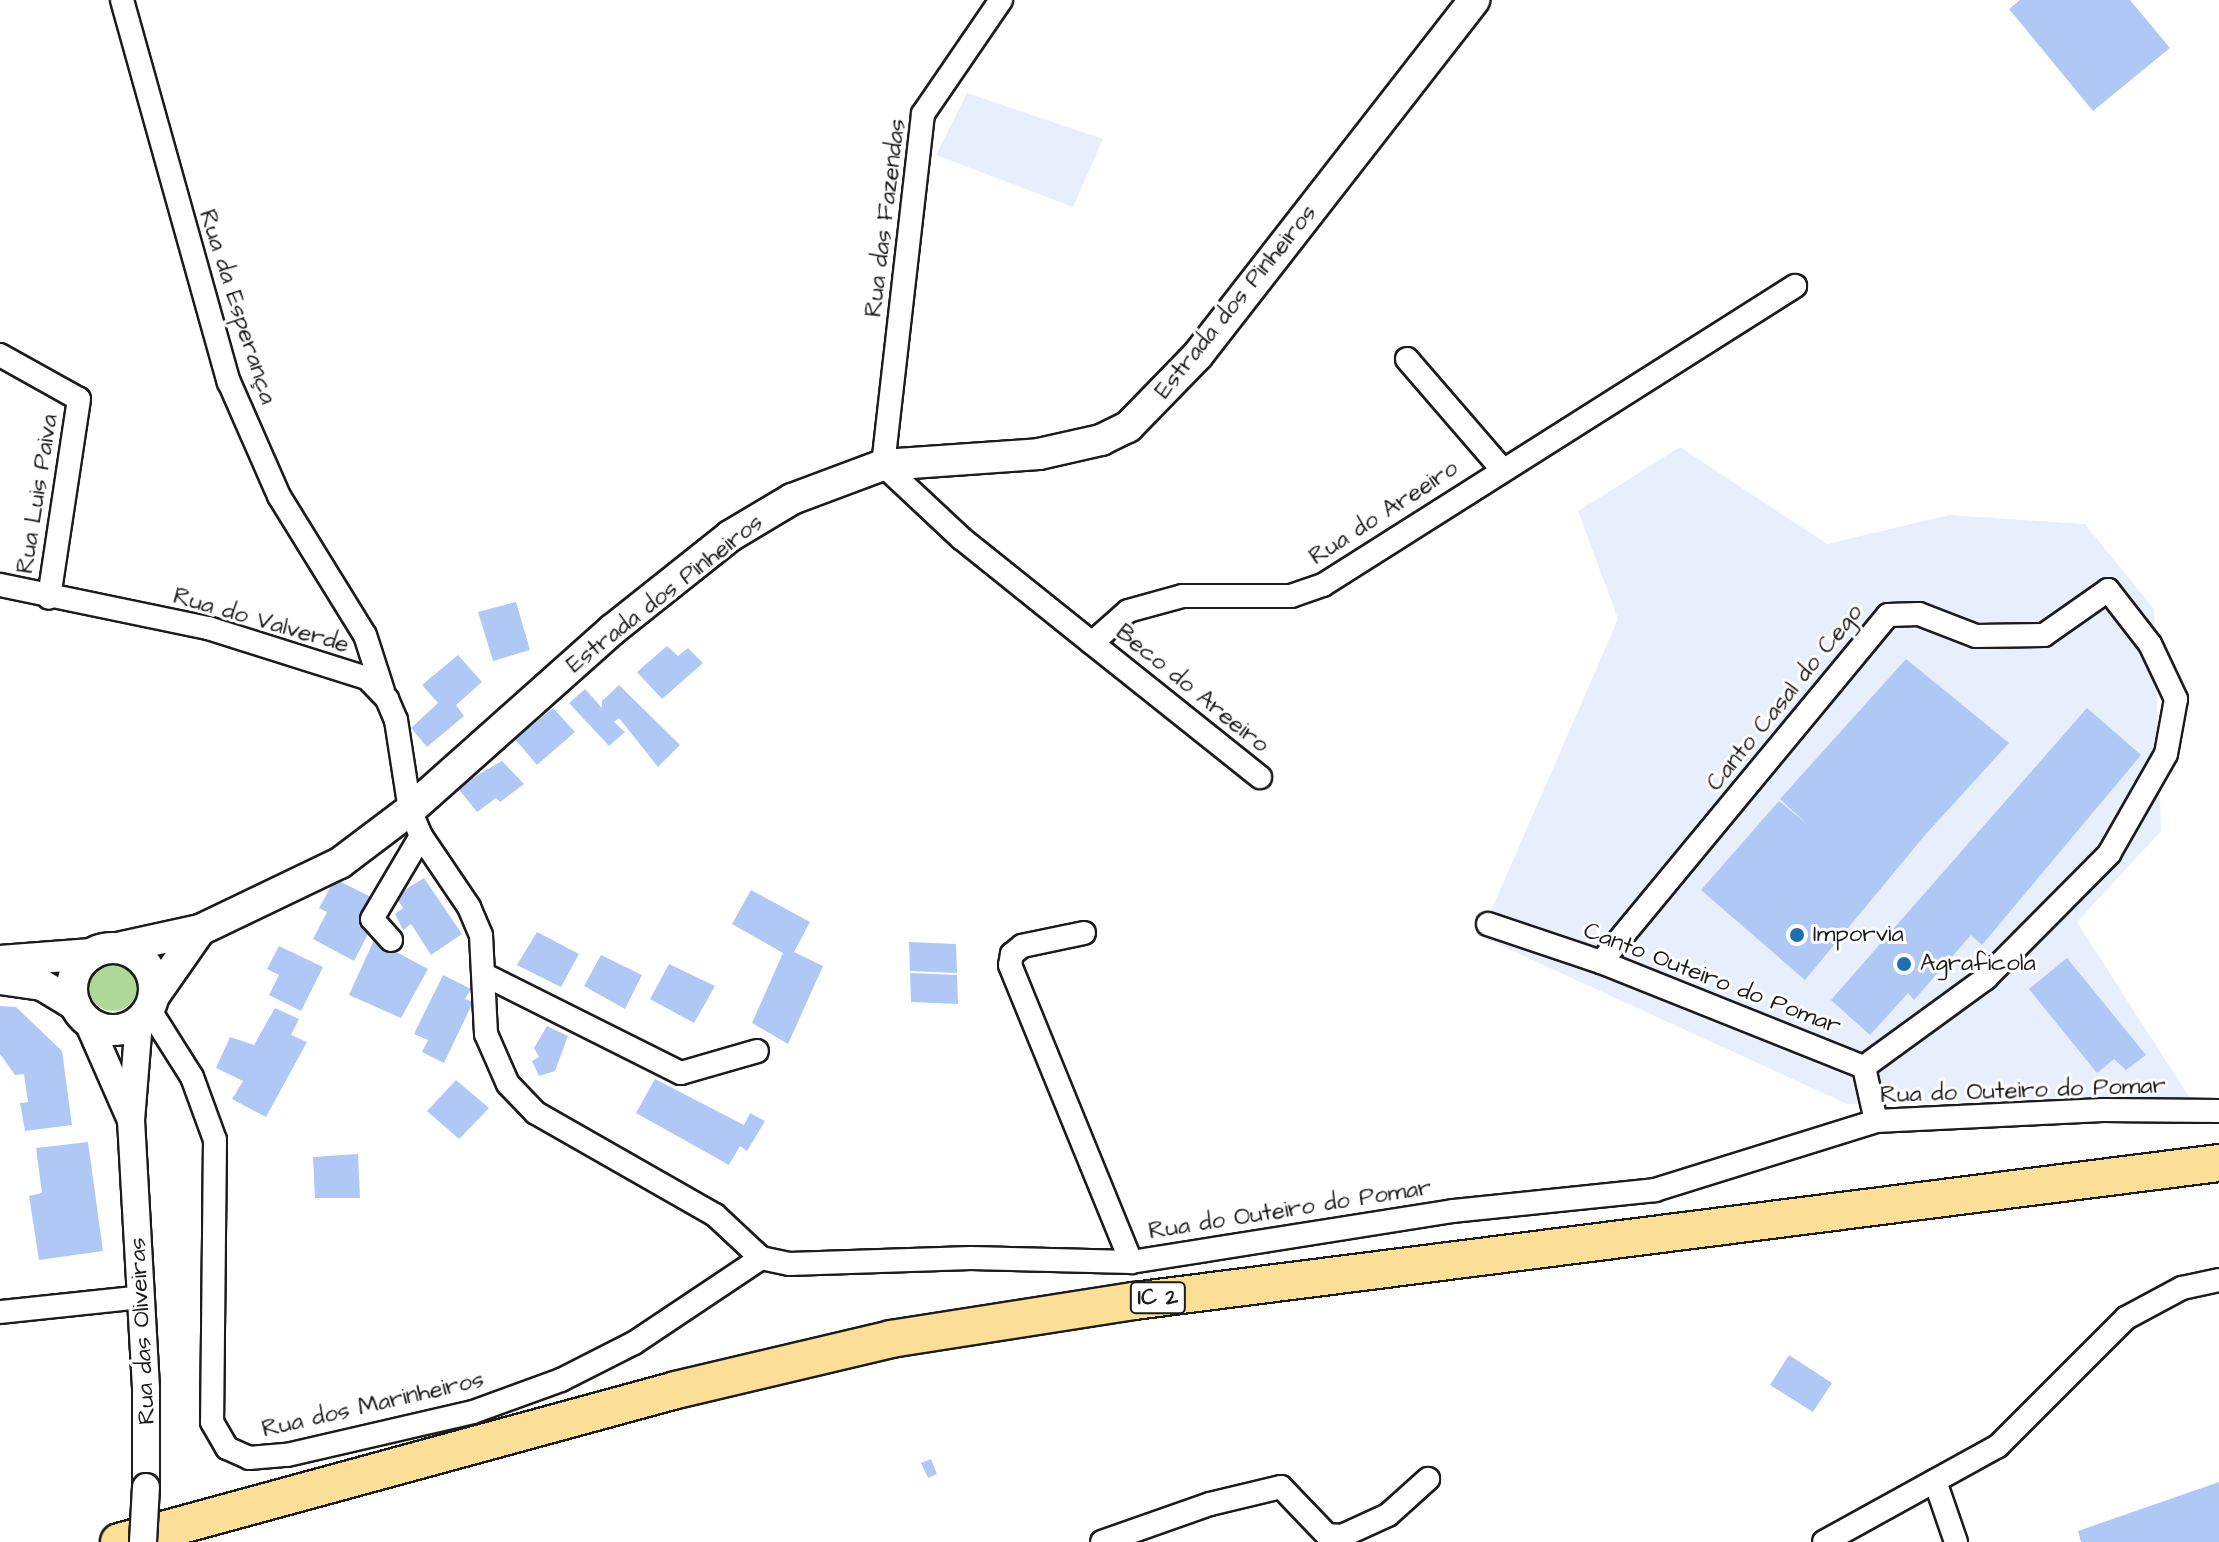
<!DOCTYPE html>
<html>
<head>
<meta charset="utf-8">
<style>
	body { margin:0 }
	#map { position:relative; width:2219px; height:1542px; overflow:hidden; background:#fff; font-family:"Architects Daughter",sans-serif }
	div>[style] { position:absolute }
	.built>* { inset:0; background:#e7eefc }
	.green>* { inset:0; background:#add897 }
	.round { border-radius:50% }
	.building>* { inset:0; background:#b0c8f6 }
	.roads { filter:drop-shadow(2px 0 #1c1c1c) drop-shadow(-2px 0 #1c1c1c) drop-shadow(0 2px #1c1c1c) drop-shadow(0 -2px #1c1c1c) }
	.minor>* { height:22px; margin:-11px; padding:0 11px; transform-origin:11px; border-radius:11px; background:#fff }
	.tertiary>* { height:26px; margin:-13px; padding:0 13px; transform-origin:13px; border-radius:13px; background:#fff }
	.secondary>* { height:30px; margin:-15px; padding:0 15px; transform-origin:15px; border-radius:15px; background:#fff }
	.secondary>.ring { margin:-15px; padding:0; box-sizing:content-box; background:none; border:30px solid #fff; border-radius:50% }
	.trunk>* { height:36px; margin:-18px; padding:0 18px; transform-origin:18px; border-radius:18px; background:#fbdf96 }
	.bridges { filter:drop-shadow(2px 0 #1c1c1c) drop-shadow(-2px 0 #1c1c1c) drop-shadow(0 2px #1c1c1c) drop-shadow(0 -2px #1c1c1c) }
	.tertiary-bridge>* { height:26px; margin:-13px; padding:0 13px; transform-origin:13px; border-radius:13px; background:#fff }
	.dots>* { width:22px; height:22px; translate:-50% -50%; box-sizing:border-box; border:4px solid #fff; border-radius:50% }
	span { translate:-50% -50%; white-space:nowrap; text-align:center; line-height:1.15; -webkit-text-stroke:6px #fff; paint-order:stroke }
	.shield-label span { padding:2px 6px; background:#fff; border:2px solid; border-radius:6px; -webkit-text-stroke-width:0 }
	.shield-label { font-size:22px; color:#1c1c1c; font-weight:700 }
	.street-label { font-size:24px; color:#1c1c1c }
	.poi-label { font-size:24px; color:#1c1c1c }
	.left { translate:0 -50%; text-align:left }
</style>
</head>
<body>
<div id="map">
	<div class="built">
		<i style="clip-path:polygon(967px 93px,1103px 139px,1073px 207px,936px 155px)"></i>
		<i style="clip-path:polygon(1680px 447px,1827px 544px,1949px 515px,2085px 524px,2154px 609px,2161px 831px,2077px 922px,2189px 1097px,1847px 1104px,1480px 936px,1618px 619px,1578px 511px)"></i>
	</div>
	<div class="green">
		<i class="round" style="left:89px;top:963px;width:48px;height:48px"></i>
	</div>
	<div class="building">
		<i style="clip-path:polygon(2020px 0,2130px 0,2170px 48px,2093px 111px,2009px 9px)"></i>
		<i style="clip-path:polygon(516px 602px,530px 650px,493px 661px,478px 612px)"></i>
		<i style="clip-path:polygon(667px 646px,678px 656px,688px 648px,703px 663px,662px 699px,637px 672px)"></i>
		<i style="clip-path:polygon(458px 655px,482px 682px,456px 705px,464px 716px,427px 747px,411px 728px,438px 703px,422px 685px)"></i>
		<i style="clip-path:polygon(1906px 659px,2009px 743px,1925px 835px,1805px 980px,1701px 890px,1779px 801px,1808px 825px,1780px 799px)"></i>
		<i style="clip-path:polygon(619px 685px,680px 745px,658px 767px,619px 718px,614px 722px,625px 732px,609px 746px,569px 703px,585px 689px,602px 708px,602px 701px)"></i>
		<i style="clip-path:polygon(553px 708px,575px 732px,537px 765px,515px 739px)"></i>
		<i style="clip-path:polygon(2087px 708px,2141px 755px,1982px 945px,1971px 935px,1914px 1000px,1908px 993px,1870px 1035px,1831px 1000px)"></i>
		<i style="clip-path:polygon(502px 761px,524px 784px,500px 802px,496px 798px,477px 812px,457px 787px)"></i>
		<i style="clip-path:polygon(424px 878px,462px 934px,431px 955px,411px 924px,403px 930px,395px 914px,403px 908px,395px 896px)"></i>
		<i style="clip-path:polygon(335px 879px,373px 898px,359px 925px,369px 932px,354px 961px,313px 939px,327px 912px,319px 908px)"></i>
		<i style="clip-path:polygon(751px 890px,810px 922px,794px 952px,823px 966px,788px 1044px,752px 1023px,783px 953px,732px 924px)"></i>
		<i style="clip-path:polygon(537px 932px,579px 954px,561px 987px,517px 965px)"></i>
		<i style="clip-path:polygon(374px 940px,428px 969px,401px 1018px,349px 995px)"></i>
		<i style="clip-path:polygon(909px 942px,956px 944px,957px 973px,910px 971px)"></i>
		<i style="clip-path:polygon(279px 946px,323px 967px,301px 1011px,269px 995px,279px 975px,267px 969px)"></i>
		<i style="clip-path:polygon(601px 955px,642px 975px,625px 1009px,584px 986px)"></i>
		<i style="clip-path:polygon(2067px 958px,2146px 1055px,2126px 1070px,2114px 1059px,2097px 1073px,2029px 989px)"></i>
		<i style="clip-path:polygon(669px 964px,715px 986px,694px 1023px,650px 999px)"></i>
		<i style="clip-path:polygon(910px 973px,957px 975px,958px 1004px,911px 1002px)"></i>
		<i style="clip-path:polygon(443px 975px,471px 989px,465px 999px,473px 1002px,444px 1063px,422px 1052px,428px 1040px,414px 1034px)"></i>
		<i style="clip-path:polygon(0 1006px,16px 1007px,62px 1051px,72px 1125px,25px 1131px,20px 1103px,28px 1102px,24px 1074px,15px 1075px,0 1054px)"></i>
		<i style="clip-path:polygon(275px 1008px,299px 1019px,291px 1035px,307px 1042px,266px 1117px,232px 1099px,243px 1081px,216px 1068px,230px 1037px,254px 1045px)"></i>
		<i style="clip-path:polygon(547px 1026px,568px 1036px,555px 1071px,539px 1076px,532px 1061px,539px 1057px,534px 1048px)"></i>
		<i style="clip-path:polygon(655px 1079px,744px 1125px,750px 1113px,765px 1121px,747px 1151px,740px 1146px,729px 1165px,636px 1113px)"></i>
		<i style="clip-path:polygon(456px 1080px,489px 1108px,459px 1139px,427px 1111px)"></i>
		<i style="clip-path:polygon(88px 1142px,103px 1251px,39px 1260px,29px 1196px,42px 1193px,36px 1148px)"></i>
		<i style="clip-path:polygon(358px 1154px,360px 1198px,315px 1198px,313px 1157px)"></i>
		<i style="clip-path:polygon(1789px 1355px,1832px 1383px,1813px 1412px,1770px 1385px)"></i>
		<i style="clip-path:polygon(931px 1459px,937px 1474px,928px 1478px,921px 1463px)"></i>
		<i style="clip-path:polygon(2219px 1482px,2219px 1542px,2081px 1542px,2078px 1531px)"></i>
	</div>
	<div class="roads">
		<div class="minor">
			<i style="left:122px;top:0;width:397px;rotate:74.4deg"></i>
			<i style="left:229px;top:382px;width:124px;rotate:66.3deg"></i>
			<i style="left:279px;top:496px;width:163px;rotate:58.3deg"></i>
			<i style="left:365px;top:635px;width:59px;rotate:72.2deg"></i>
			<i style="left:1001px;top:0;width:138px;rotate:124.4deg"></i>
			<i style="left:923px;top:114px;width:353px;rotate:96.5deg"></i>
			<i style="left:883px;top:465px;width:107px;rotate:43.1deg"></i>
			<i style="left:961px;top:538px;width:168px;rotate:38.7deg"></i>
			<i style="left:1092px;top:643px;width:48px;rotate:-41.6deg"></i>
			<i style="left:1128px;top:611px;width:57px;rotate:-15.3deg"></i>
			<i style="left:1183px;top:596px;width:108px"></i>
			<i style="left:1291px;top:596px;width:34px;rotate:-19deg"></i>
			<i style="left:1323px;top:585px;width:559px;rotate:-32.35deg"></i>
			<i style="left:0;top:355px;width:90px;rotate:29.1deg"></i>
			<i style="left:79px;top:399px;width:201px;rotate:98.6deg"></i>
			<i style="left:1407px;top:359px;width:145px;rotate:49.2deg"></i>
			<i style="left:0;top:585px;width:212px;rotate:11.7deg"></i>
			<i style="left:208px;top:628px;width:167px;rotate:17.5deg"></i>
			<i style="left:367px;top:678px;width:29px;rotate:46deg"></i>
			<i style="left:387px;top:699px;width:23px;rotate:67deg"></i>
			<i style="left:396px;top:720px;width:91px;rotate:81.2deg"></i>
			<i style="left:410px;top:810px;width:28px;rotate:67deg"></i>
			<i style="left:421px;top:836px;width:86px;rotate:55.9deg"></i>
			<i style="left:469px;top:907px;width:30px;rotate:67deg"></i>
			<i style="left:481px;top:935px;width:99px;rotate:87.1deg"></i>
			<i style="left:486px;top:1034px;width:55px;rotate:66.3deg"></i>
			<i style="left:508px;top:1084px;width:40px;rotate:46deg"></i>
			<i style="left:536px;top:1113px;width:206px;rotate:29.7deg"></i>
			<i style="left:715px;top:1215px;width:63px;rotate:43.1deg"></i>
			<i style="left:761px;top:1258px;width:29px;rotate:12deg"></i>
			<i style="left:789px;top:1264px;width:182px;rotate:-1.9deg"></i>
			<i style="left:971px;top:1258px;width:160px;rotate:1.4deg"></i>
			<i style="left:1131px;top:1262px;width:326px;rotate:-9deg"></i>
			<i style="left:1453px;top:1211px;width:203px;rotate:-5.9deg"></i>
			<i style="left:1655px;top:1190px;width:232px;rotate:-17.3deg"></i>
			<i style="left:1876px;top:1121px;width:227px;rotate:-2.8deg"></i>
			<i style="left:2103px;top:1110px;width:116px;rotate:0.5deg"></i>
			<i style="left:1092px;top:643px;width:215px;rotate:38.6deg"></i>
			<i style="left:1488px;top:924px;width:119px;rotate:18.6deg"></i>
			<i style="left:1601px;top:962px;width:283px;rotate:21.8deg"></i>
			<i style="left:1864px;top:1067px;width:55px;rotate:77.5deg"></i>
			<i style="left:1084px;top:933px;width:63px;rotate:168.2deg"></i>
			<i style="left:1022px;top:946px;width:13px;rotate:141deg"></i>
			<i style="left:1012px;top:954px;width:11px;rotate:100deg"></i>
			<i style="left:1010px;top:965px;width:321px;rotate:67.8deg"></i>
			<i style="left:391px;top:940px;width:28px;rotate:-132deg"></i>
			<i style="left:372px;top:919px;width:96px;rotate:-59.4deg"></i>
			<i style="left:1601px;top:962px;width:450px;rotate:-50.4deg"></i>
			<i style="left:1888px;top:615px;width:31px;rotate:-2deg"></i>
			<i style="left:1919px;top:614px;width:61px;rotate:21.1deg"></i>
			<i style="left:1976px;top:636px;width:68px;rotate:-0.8deg"></i>
			<i style="left:2044px;top:635px;width:78px;rotate:-35.1deg"></i>
			<i style="left:2108px;top:590px;width:68px;rotate:52.1deg"></i>
			<i style="left:2150px;top:644px;width:61px;rotate:64.7deg"></i>
			<i style="left:2176px;top:699px;width:56px;rotate:100.3deg"></i>
			<i style="left:2166px;top:754px;width:115px;rotate:119.7deg"></i>
			<i style="left:2109px;top:854px;width:175px;rotate:134.8deg"></i>
			<i style="left:1986px;top:978px;width:151px;rotate:143.9deg"></i>
			<i style="left:485px;top:975px;width:219px;rotate:26.6deg"></i>
			<i style="left:681px;top:1073px;width:79px;rotate:-16.1deg"></i>
			<i style="left:149px;top:1009px;width:80px;rotate:57.7deg"></i>
			<i style="left:192px;top:1077px;width:67px;rotate:69.9deg"></i>
			<i style="left:215px;top:1140px;width:282px;rotate:90.6deg"></i>
			<i style="left:212px;top:1422px;width:30px;rotate:60deg"></i>
			<i style="left:227px;top:1448px;width:24px;rotate:24deg"></i>
			<i style="left:249px;top:1458px;width:38px;rotate:-5deg"></i>
			<i style="left:287px;top:1455px;width:191px;rotate:-13deg"></i>
			<i style="left:473px;top:1412px;width:94px;rotate:-20deg"></i>
			<i style="left:561px;top:1380px;width:82px;rotate:-26.9deg"></i>
			<i style="left:634px;top:1343px;width:153px;rotate:-33.8deg"></i>
			<i style="left:0;top:1312px;width:143px;rotate:-6deg"></i>
			<i style="left:1935px;top:1481px;width:65px;rotate:71deg"></i>
			<i style="left:1102px;top:1542px;width:114px;rotate:-19.4deg"></i>
			<i style="left:1210px;top:1504px;width:73px;rotate:-13.5deg"></i>
			<i style="left:1281px;top:1487px;width:66px;rotate:46.2deg"></i>
			<i style="left:1327px;top:1535px;width:15px;rotate:4deg"></i>
			<i style="left:1342px;top:1536px;width:51px;rotate:-24.5deg"></i>
			<i style="left:1388px;top:1515px;width:54px;rotate:-42deg"></i>
			<i style="left:1824px;top:1542px;width:199px;rotate:-28.9deg"></i>
			<i style="left:1998px;top:1446px;width:181px;rotate:-45deg"></i>
			<i style="left:2126px;top:1318px;width:64px;rotate:-28.2deg"></i>
			<i style="left:2182px;top:1288px;width:38px;rotate:-12deg"></i>
		</div>
		<div class="tertiary">
			<i style="left:87px;top:1020px;width:109px;rotate:66.3deg"></i>
			<i style="left:139px;top:1021px;width:99px;rotate:94.6deg"></i>
			<i style="left:131px;top:1120px;width:269px;rotate:86.8deg"></i>
			<i style="left:146px;top:1389px;width:98px;rotate:90deg"></i>
		</div>
		<div class="secondary">
			<i style="left:118px;top:948px;width:84px;rotate:-12.4deg"></i>
			<i style="left:200px;top:930px;width:155px;rotate:-25.6deg"></i>
			<i style="left:340px;top:863px;width:88px;rotate:-37.1deg"></i>
			<i style="left:410px;top:810px;width:271px;rotate:-41.7deg"></i>
			<i style="left:612px;top:630px;width:151px;rotate:-38.5deg"></i>
			<i style="left:730px;top:536px;width:72px;rotate:-30.8deg"></i>
			<i style="left:792px;top:499px;width:97px;rotate:-20.5deg"></i>
			<i style="left:883px;top:465px;width:156px;rotate:-4deg"></i>
			<i style="left:1039px;top:454px;width:64px;rotate:-12.7deg"></i>
			<i style="left:1101px;top:440px;width:30px;rotate:-26deg"></i>
			<i style="left:1128px;top:427px;width:100px;rotate:-45.8deg"></i>
			<i style="left:1198px;top:355px;width:450px;rotate:-52.1deg"></i>
			<i class="ring" style="left:72px;top:948px;width:52px;height:52px"></i>
			<i style="left:0;top:961px;width:92px;rotate:-4.4deg"></i>
			<i style="left:0;top:979px;width:42px;rotate:8.1deg"></i>
			<i style="left:42px;top:985px;width:39px;rotate:31deg"></i>
			<i style="left:154px;top:996px;width:80px;rotate:-55.1deg"></i>
		</div>
		<div class="trunk">
			<i style="left:119px;top:1542px;width:577px;rotate:-15.26deg"></i>
			<i style="left:676px;top:1390px;width:221px;rotate:-13.3deg"></i>
			<i style="left:891px;top:1339px;width:246px;rotate:-8.9deg"></i>
			<i style="left:1134px;top:1301px;width:1094px;rotate:-7.25deg"></i>
		</div>
	</div>
	<div class="bridges">
		<div class="tertiary-bridge">
			<i style="left:143px;top:1542px;width:55px;rotate:-86.9deg"></i>
		</div>
	</div>
	<div class="dots">
		<i style="left:1797px;top:935px;background:#1f6fb2"></i>
		<i style="left:1904px;top:964px;background:#1f6fb2"></i>
	</div>
	<div class="shield-label">
		<span style="left:1158px;top:1298px">IC 2</span>
	</div>
	<div class="street-label">
		<span style="left:886px;top:218px;rotate:-83deg">Rua das Fazendas</span>
		<span style="left:1236px;top:302px;rotate:-51deg">Estrada dos Pinheiros</span>
		<span style="left:237px;top:307px;rotate:72deg">Rua da Esperança</span>
		<span style="left:38px;top:494px;rotate:-81deg">Rua Luis Paiva</span>
		<span style="left:1384px;top:513px;rotate:-33deg">Rua do Areeiro</span>
		<span style="left:665px;top:594px;rotate:-38deg">Estrada dos Pinheiros</span>
		<span style="left:261px;top:621px;rotate:16deg">Rua do Valverde</span>
		<span style="left:1192px;top:689px;rotate:39deg">Beco do Areeiro</span>
		<span style="left:1785px;top:698px;rotate:-51deg">Canto Casal do Cego</span>
		<span style="left:1712px;top:979px;rotate:21deg">Canto Outeiro do Pomar</span>
		<span style="left:2023px;top:1091px;rotate:-2deg">Rua do Outeiro do Pomar</span>
		<span style="left:1290px;top:1210px;rotate:-9deg">Rua do Outeiro do Pomar</span>
		<span style="left:143px;top:1331px;rotate:-93deg">Rua das Oliveiras</span>
		<span style="left:373px;top:1405px;rotate:-13deg">Rua dos Marinheiros</span>
	</div>
	<div class="poi-label">
		<span class="left" style="left:1813px;top:935px">Imporvia</span>
		<span class="left" style="left:1920px;top:964px">Agraficola</span>
	</div>
</div>
</body>
</html>
